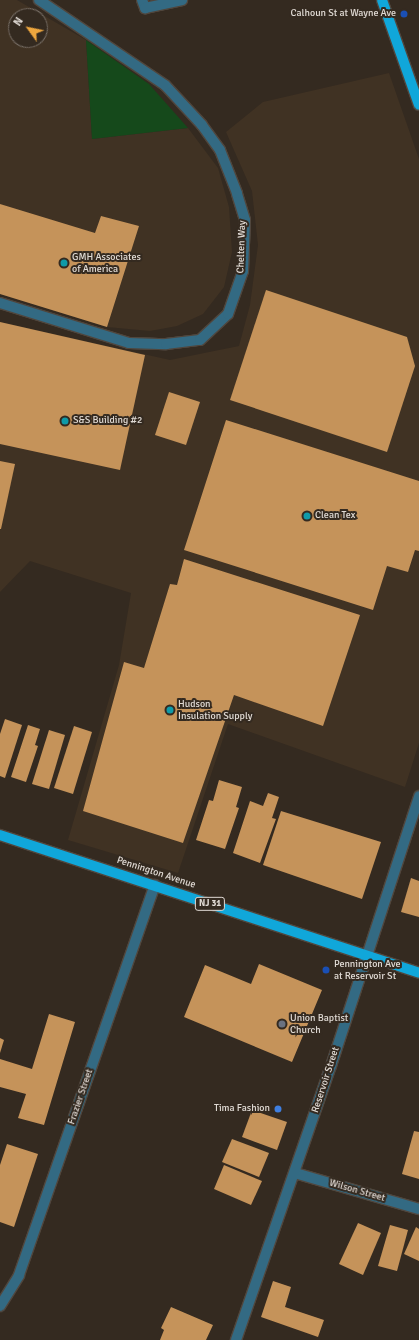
<!DOCTYPE html>
<html>
<head>
<meta charset="utf-8">
<style>
	body { margin:0 }
	#map { position:relative; width:419px; height:1340px; overflow:hidden; background:#342a20; font-family:Signika,sans-serif }
	div>[style] { position:absolute }
	.built>* { inset:0; background:#403223 }
	.green>* { inset:0; background:#15491b }
	.building>* { inset:0; background:#c5935a }
	.roads { filter:drop-shadow(1px 0 #50463d) drop-shadow(-1px 0 #50463d) drop-shadow(0 1px #50463d) drop-shadow(0 -1px #50463d) }
	.street>* { height:10px; margin:-5px; padding:0 5px; transform-origin:5px; border-radius:5px; background:#336a83 }
	.primary>* { height:10px; margin:-5px; padding:0 5px; transform-origin:5px; border-radius:5px; background:#10a7da }
	.dots>* { width:11px; height:11px; translate:-50% -50%; box-sizing:border-box; border:2px solid #342a20; border-radius:50% }
	span { translate:-50% -50%; white-space:nowrap; text-align:center; line-height:1.15; -webkit-text-stroke:4px #342a20; paint-order:stroke }
	.shield-label span { padding:1px 3px; background:#342a20; border:1px solid; border-radius:3px; -webkit-text-stroke-width:0 }
	.shield-label { font-size:9px; color:#e0dad4; font-weight:700 }
	.poi-label { font-size:10px; color:#e0dad4 }
	.right { translate:-100% -50%; text-align:right }
	.left { translate:0 -50%; text-align:left }
	.street-label { font-size:10px; color:#e0dad4 }
	.north { position:absolute; left:8px; top:8px; width:40px; height:40px; box-sizing:border-box; background:#342a20; border:1px solid #797068; border-radius:50%; rotate:303deg; font-size:11px; font-weight:700; line-height:16px; text-align:center; color:#e0dad4 }
	.north::after { content:''; display:block; margin:auto; width:14px; height:18px; background:#efa73e; clip-path:polygon(50% 0,100% 100%,50% 72%,0 100%) }
</style>
</head>
<body>
<div id="map">
	<div class="built">
		<i style="clip-path:polygon(evenodd,0 0,17px 0,86px 40px,92px 139px,188px 128px,218px 168px,229px 207px,232px 252px,224px 287px,203px 314px,177px 326px,150px 331px,107px 327px,0 294px,0 0,16px 16px,40px 16px,40px 40px,16px 40px,16px 16px)"></i>
		<i style="clip-path:polygon(389px 73px,419px 159px,419px 743px,405px 787px,228px 724px,178px 873px,68px 840px,119px 665px,131px 593px,30px 561px,0 592px,0 322px,170px 360px,239px 346px,250px 305px,258px 245px,252px 191px,226px 132px,263px 102px)"></i>
	</div>
	<div class="green">
		<i style="clip-path:polygon(86px 40px,149px 84px,188px 128px,92px 139px)"></i>
	</div>
	<div class="building">
		<i style="clip-path:polygon(0 204px,95px 233px,101px 216px,139px 226px,107px 327px,0 294px)"></i>
		<i style="clip-path:polygon(266px 290px,407px 337px,415px 366px,387px 452px,230px 400px)"></i>
		<i style="clip-path:polygon(0 322px,145px 355px,120px 470px,0 444px)"></i>
		<i style="clip-path:polygon(169px 392px,200px 402px,186px 445px,155px 435px)"></i>
		<i style="clip-path:polygon(226px 420px,419px 481px,419px 551px,415px 550px,408px 572px,387px 566px,373px 610px,184px 550px)"></i>
		<i style="clip-path:polygon(0 461px,15px 464px,1px 529px,0 529px)"></i>
		<i style="clip-path:polygon(184px 559px,360px 615px,323px 726px,234px 695px,183px 843px,83px 811px,124px 662px,144px 668px,170px 584px,177px 585px)"></i>
		<i style="clip-path:polygon(5px 719px,22px 725px,5px 778px,0 776px,0 734px)"></i>
		<i style="clip-path:polygon(28px 725px,40px 729px,35px 745px,38px 746px,26px 782px,11px 777px)"></i>
		<i style="clip-path:polygon(74px 726px,92px 732px,73px 794px,54px 788px)"></i>
		<i style="clip-path:polygon(49px 730px,65px 735px,49px 789px,32px 784px)"></i>
		<i style="clip-path:polygon(219px 780px,242px 787px,236px 807px,239px 808px,225px 849px,196px 840px,209px 800px,213px 801px)"></i>
		<i style="clip-path:polygon(268px 793px,279px 797px,272px 818px,276px 819px,260px 863px,233px 853px,250px 801px,263px 806px)"></i>
		<i style="clip-path:polygon(281px 811px,381px 842px,362px 899px,263px 865px)"></i>
		<i style="clip-path:polygon(411px 878px,419px 881px,419px 917px,401px 912px)"></i>
		<i style="clip-path:polygon(259px 964px,322px 990px,292px 1062px,184px 1017px,205px 965px,251px 984px)"></i>
		<i style="clip-path:polygon(49px 1014px,75px 1022px,44px 1125px,18px 1118px,26px 1094px,0 1087px,0 1059px,32px 1069px)"></i>
		<i style="clip-path:polygon(0 1038px,4px 1040px,0 1053px)"></i>
		<i style="clip-path:polygon(252px 1110px,287px 1122px,277px 1150px,242px 1137px)"></i>
		<i style="clip-path:polygon(414px 1131px,419px 1132px,419px 1179px,402px 1174px)"></i>
		<i style="clip-path:polygon(232px 1139px,269px 1153px,259px 1177px,222px 1162px)"></i>
		<i style="clip-path:polygon(7px 1144px,38px 1154px,14px 1227px,0 1222px,0 1165px)"></i>
		<i style="clip-path:polygon(224px 1165px,262px 1181px,251px 1205px,214px 1189px)"></i>
		<i style="clip-path:polygon(358px 1223px,381px 1233px,363px 1275px,339px 1264px)"></i>
		<i style="clip-path:polygon(390px 1225px,408px 1230px,397px 1271px,378px 1266px)"></i>
		<i style="clip-path:polygon(416px 1227px,419px 1229px,419px 1261px,404px 1254px)"></i>
		<i style="clip-path:polygon(273px 1281px,291px 1287px,285px 1307px,324px 1320px,318px 1337px,261px 1317px)"></i>
		<i style="clip-path:polygon(171px 1307px,213px 1325px,206px 1340px,160px 1340px,164px 1330px,161px 1328px)"></i>
	</div>
	<div class="roads">
		<div class="street">
			<i style="left:142px;top:0;width:9px;rotate:69deg"></i>
			<i style="left:145px;top:8px;width:38px;rotate:-12deg"></i>
			<i style="left:0;top:303px;width:135px;rotate:17.2deg"></i>
			<i style="left:129px;top:343px;width:37px;rotate:2deg"></i>
			<i style="left:166px;top:344px;width:34px;rotate:-7deg"></i>
			<i style="left:200px;top:340px;width:38px;rotate:-43deg"></i>
			<i style="left:228px;top:314px;width:46px;rotate:-70.8deg"></i>
			<i style="left:243px;top:271px;width:51px;rotate:-87.8deg"></i>
			<i style="left:245px;top:220px;width:28px;rotate:-107deg"></i>
			<i style="left:237px;top:193px;width:46px;rotate:-111.6deg"></i>
			<i style="left:220px;top:150px;width:31px;rotate:-126deg"></i>
			<i style="left:202px;top:125px;width:54px;rotate:-132.8deg"></i>
			<i style="left:165px;top:85px;width:152px;rotate:-146deg"></i>
			<i style="left:295px;top:1173px;width:129px;rotate:16.2deg"></i>
			<i style="left:0;top:1306px;width:36px;rotate:-58deg"></i>
			<i style="left:19px;top:1275px;width:413px;rotate:-70.8deg"></i>
			<i style="left:236px;top:1340px;width:290px;rotate:-70.9deg"></i>
			<i style="left:331px;top:1066px;width:284px;rotate:-71.9deg"></i>
		</div>
		<div class="primary">
			<i style="left:382px;top:0;width:111px;rotate:70.6deg"></i>
			<i style="left:0;top:835px;width:441px;rotate:18.2deg"></i>
		</div>
	</div>
	<div class="dots">
		<i style="left:404px;top:14px;background:#1a4fb4"></i>
		<i style="left:64px;top:263px;background:#0f9aa8"></i>
		<i style="left:65px;top:421px;background:#0f9aa8"></i>
		<i style="left:307px;top:516px;background:#0f9aa8"></i>
		<i style="left:170px;top:710px;background:#0f9aa8"></i>
		<i style="left:326px;top:970px;background:#1a4fb4"></i>
		<i style="left:282px;top:1024px;background:#6b7280"></i>
		<i style="left:278px;top:1109px;background:#3f7fe0"></i>
	</div>
	<div class="shield-label">
		<span style="left:210px;top:904px">NJ 31</span>
	</div>
	<div class="poi-label">
		<span class="right" style="left:396px;top:14px">Calhoun St at Wayne Ave</span>
		<span class="left" style="left:72px;top:263px">GMH Associates<br>of America</span>
		<span class="left" style="left:73px;top:421px">S&amp;S Building #2</span>
		<span class="left" style="left:315px;top:516px">Clean Tex</span>
		<span class="left" style="left:178px;top:710px">Hudson<br>Insulation Supply</span>
		<span class="left" style="left:334px;top:970px">Pennington Ave<br>at Reservoir St</span>
		<span class="left" style="left:290px;top:1024px">Union Baptist<br>Church</span>
		<span class="right" style="left:270px;top:1109px">Tima Fashion</span>
	</div>
	<div class="street-label">
		<span style="left:242px;top:247px;rotate:-88deg">Chelten Way</span>
		<span style="left:156px;top:873px;rotate:18deg">Pennington Avenue</span>
		<span style="left:326px;top:1080px;rotate:-72deg">Reservoir Street</span>
		<span style="left:81px;top:1097px;rotate:-71deg">Frazier Street</span>
		<span style="left:357px;top:1191px;rotate:16deg">Wilson Street</span>
	</div>
	<div class="north">N</div>
</div>
</body>
</html>
